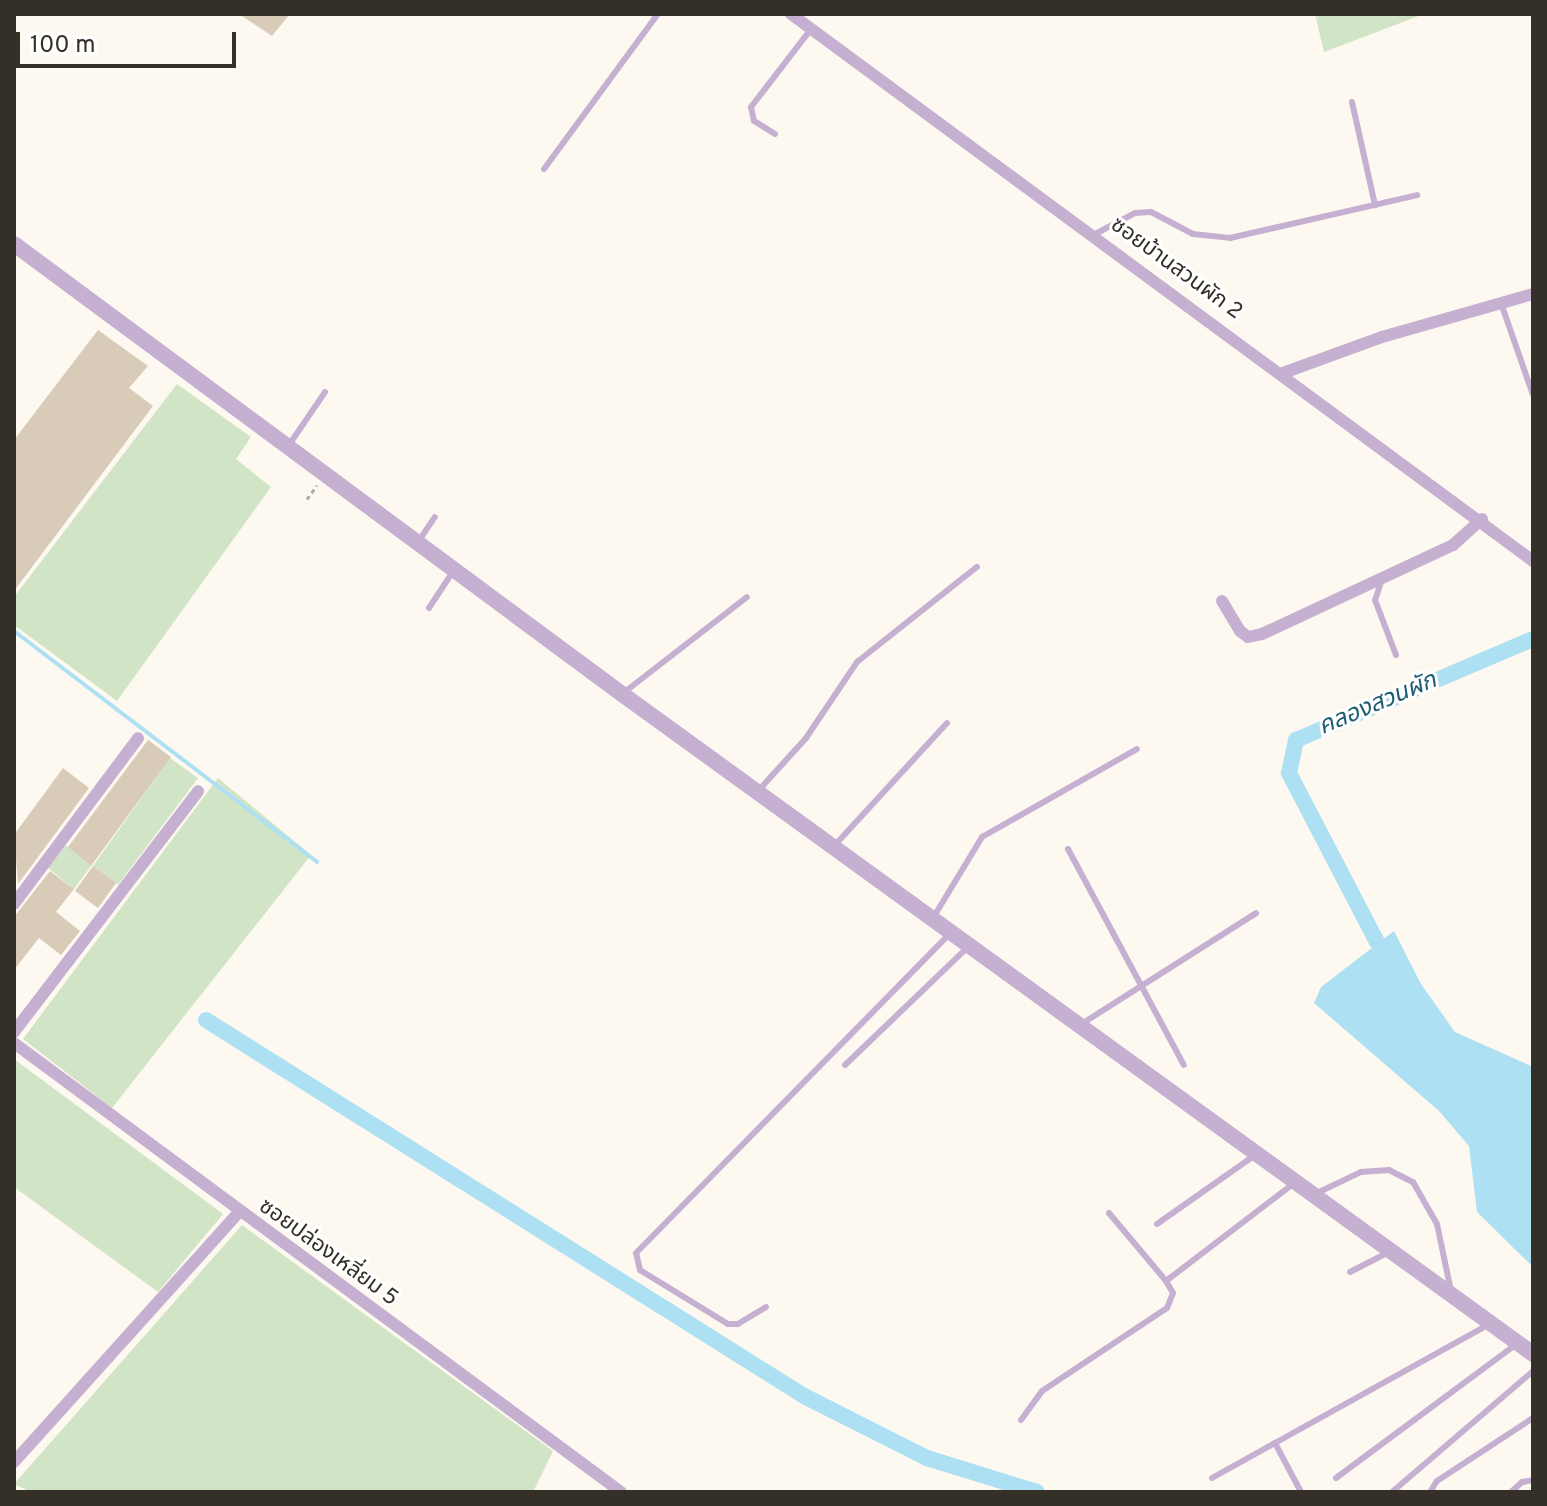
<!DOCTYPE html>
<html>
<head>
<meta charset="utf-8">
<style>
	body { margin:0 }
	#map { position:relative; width:1547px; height:1506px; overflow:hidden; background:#fef9f0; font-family:Overpass,"Noto Sans Thai",sans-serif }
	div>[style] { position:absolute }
	.green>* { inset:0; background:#d1e4c5 }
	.water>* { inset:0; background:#aee0f3 }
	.stream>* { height:4px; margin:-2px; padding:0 2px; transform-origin:2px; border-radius:2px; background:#aee0f3 }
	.canal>* { height:16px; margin:-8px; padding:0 8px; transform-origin:8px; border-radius:8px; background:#aee0f3 }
	.building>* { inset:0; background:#d8cbb7 }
	.path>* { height:3px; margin-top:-1.5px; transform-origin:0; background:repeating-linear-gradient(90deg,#b0aba2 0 4px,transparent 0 8px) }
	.service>* { height:6px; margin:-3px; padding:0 3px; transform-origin:3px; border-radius:3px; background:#c6b0d2 }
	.minor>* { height:12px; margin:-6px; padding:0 6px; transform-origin:6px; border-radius:6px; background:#c6b0d2 }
	.tertiary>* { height:16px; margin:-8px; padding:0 8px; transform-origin:8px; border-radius:8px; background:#c6b0d2 }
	span { translate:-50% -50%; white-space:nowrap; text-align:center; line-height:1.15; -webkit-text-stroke:6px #fff; paint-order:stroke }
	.street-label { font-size:22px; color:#342f27 }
	.water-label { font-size:24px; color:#1e5c71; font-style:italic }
	.frame { position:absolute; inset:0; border:16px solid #342f27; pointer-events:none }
	.scale { position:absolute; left:16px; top:32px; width:220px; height:36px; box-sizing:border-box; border:4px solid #342f27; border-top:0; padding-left:10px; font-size:24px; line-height:28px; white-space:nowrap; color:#342f27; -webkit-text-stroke:6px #fff; paint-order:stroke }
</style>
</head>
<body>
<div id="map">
	<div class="green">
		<i style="clip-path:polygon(1315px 14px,1424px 14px,1324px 52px)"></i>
		<i style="clip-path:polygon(177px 384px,251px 437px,236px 459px,271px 487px,117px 701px,14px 625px,14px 597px)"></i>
		<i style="clip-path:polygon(170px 758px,198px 778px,118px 885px,93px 866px)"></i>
		<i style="clip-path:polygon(218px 778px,311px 855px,112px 1108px,23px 1039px)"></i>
		<i style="clip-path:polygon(66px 845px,91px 866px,74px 889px,48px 868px)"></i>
		<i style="clip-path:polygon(14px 1059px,223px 1214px,158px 1292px,14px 1187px)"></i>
		<i style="clip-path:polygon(242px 1225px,553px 1451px,533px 1492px,31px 1492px,14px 1484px)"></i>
	</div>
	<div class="water">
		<i style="clip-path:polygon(1394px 931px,1421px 984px,1455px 1032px,1533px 1067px,1533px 1267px,1477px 1212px,1469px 1146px,1439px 1111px,1314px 1003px,1321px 987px)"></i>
	</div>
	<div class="stream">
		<i style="left:14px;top:631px;width:381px;rotate:37.3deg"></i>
	</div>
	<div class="canal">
		<i style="left:1377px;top:942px;width:191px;rotate:-117.5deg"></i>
		<i style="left:1289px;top:773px;width:34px;rotate:-78deg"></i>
		<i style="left:1296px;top:740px;width:258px;rotate:-23.1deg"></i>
		<i style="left:206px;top:1020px;width:706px;rotate:32.16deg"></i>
		<i style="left:804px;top:1396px;width:138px;rotate:26.8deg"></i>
		<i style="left:927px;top:1458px;width:115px;rotate:17.2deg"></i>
	</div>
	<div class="building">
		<i style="clip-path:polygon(239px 14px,290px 14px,272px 36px)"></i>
		<i style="clip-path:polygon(98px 330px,148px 366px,129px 388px,153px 406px,14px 591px,14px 440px)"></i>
		<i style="clip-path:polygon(148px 740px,171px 757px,91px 866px,68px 847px)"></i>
		<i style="clip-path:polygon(63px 768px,89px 788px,18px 884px,14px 835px)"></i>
		<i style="clip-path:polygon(93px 866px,116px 883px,98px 908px,75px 891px)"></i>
		<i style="clip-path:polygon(50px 871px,74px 889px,56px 912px,80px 931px,61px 955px,39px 938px,14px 970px,14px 917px)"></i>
	</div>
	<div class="path">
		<i style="left:307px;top:499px;width:17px;rotate:-54deg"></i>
	</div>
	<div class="service">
		<i style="left:1352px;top:102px;width:106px;rotate:77.4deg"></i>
		<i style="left:775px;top:134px;width:25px;rotate:-148deg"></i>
		<i style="left:754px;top:121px;width:14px;rotate:-102deg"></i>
		<i style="left:751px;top:107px;width:98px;rotate:-52.4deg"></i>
		<i style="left:544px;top:169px;width:192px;rotate:-53.7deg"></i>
		<i style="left:1095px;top:234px;width:45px;rotate:-27.7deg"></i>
		<i style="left:1135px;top:213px;width:16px;rotate:-4deg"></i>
		<i style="left:1151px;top:212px;width:47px;rotate:27.6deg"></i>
		<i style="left:1193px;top:234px;width:37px;rotate:6deg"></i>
		<i style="left:1230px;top:238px;width:192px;rotate:-12.9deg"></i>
		<i style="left:1501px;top:303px;width:97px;rotate:70.8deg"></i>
		<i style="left:289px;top:445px;width:64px;rotate:-55.8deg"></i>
		<i style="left:418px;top:542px;width:30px;rotate:-56deg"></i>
		<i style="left:1381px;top:582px;width:19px;rotate:108deg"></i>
		<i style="left:1375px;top:600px;width:59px;rotate:69.1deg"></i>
		<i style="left:429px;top:608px;width:42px;rotate:-56.7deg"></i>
		<i style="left:622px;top:694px;width:158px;rotate:-37.8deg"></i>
		<i style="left:758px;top:791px;width:72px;rotate:-47.8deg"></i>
		<i style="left:806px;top:738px;width:92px;rotate:-56.1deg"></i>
		<i style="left:857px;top:662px;width:153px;rotate:-38.4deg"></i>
		<i style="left:834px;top:846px;width:167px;rotate:-47.4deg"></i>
		<i style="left:1068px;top:849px;width:245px;rotate:61.8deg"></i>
		<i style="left:933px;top:918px;width:95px;rotate:-58.8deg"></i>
		<i style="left:982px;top:837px;width:178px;rotate:-29.6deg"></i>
		<i style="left:1083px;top:1023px;width:205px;rotate:-32.4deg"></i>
		<i style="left:845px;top:1065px;width:172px;rotate:-43.8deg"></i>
		<i style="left:1317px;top:1193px;width:49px;rotate:-25.5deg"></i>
		<i style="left:1361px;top:1172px;width:28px;rotate:-4deg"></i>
		<i style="left:1389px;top:1170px;width:27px;rotate:27deg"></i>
		<i style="left:1413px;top:1182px;width:48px;rotate:60.3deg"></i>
		<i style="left:1437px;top:1224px;width:68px;rotate:78.2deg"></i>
		<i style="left:1109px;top:1213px;width:89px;rotate:50deg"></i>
		<i style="left:1166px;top:1281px;width:160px;rotate:-37.4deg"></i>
		<i style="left:1157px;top:1224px;width:120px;rotate:-35.1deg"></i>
		<i style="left:1350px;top:1272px;width:44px;rotate:-27.1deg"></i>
		<i style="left:766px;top:1307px;width:33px;rotate:149deg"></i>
		<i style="left:738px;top:1324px;width:10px;rotate:180deg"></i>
		<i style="left:728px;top:1324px;width:103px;rotate:-148.5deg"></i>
		<i style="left:640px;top:1270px;width:17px;rotate:-103deg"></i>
		<i style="left:636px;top:1253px;width:447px;rotate:-45.5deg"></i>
		<i style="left:1021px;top:1420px;width:36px;rotate:-54deg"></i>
		<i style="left:1042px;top:1391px;width:150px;rotate:-33.6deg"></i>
		<i style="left:1167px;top:1308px;width:16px;rotate:-68deg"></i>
		<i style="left:1173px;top:1293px;width:14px;rotate:-120deg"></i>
		<i style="left:1212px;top:1478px;width:72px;rotate:-29.1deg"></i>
		<i style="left:1336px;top:1478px;width:223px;rotate:-36.6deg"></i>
		<i style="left:1301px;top:1492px;width:55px;rotate:-118deg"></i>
		<i style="left:1275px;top:1443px;width:244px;rotate:-29deg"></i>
		<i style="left:1392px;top:1492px;width:186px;rotate:-40.6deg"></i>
		<i style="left:1430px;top:1492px;width:13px;rotate:-58deg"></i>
		<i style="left:1437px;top:1481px;width:115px;rotate:-33.3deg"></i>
		<i style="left:1511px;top:1492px;width:15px;rotate:-42deg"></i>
		<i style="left:1522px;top:1482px;width:11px;rotate:-10deg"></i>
	</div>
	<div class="minor">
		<i style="left:791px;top:14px;width:922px;rotate:36.4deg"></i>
		<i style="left:1283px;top:373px;width:105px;rotate:-20deg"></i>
		<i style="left:1382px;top:337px;width:157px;rotate:-15.9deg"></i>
		<i style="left:1222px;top:601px;width:35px;rotate:59deg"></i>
		<i style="left:1240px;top:631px;width:10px;rotate:37deg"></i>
		<i style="left:1248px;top:637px;width:14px;rotate:-12deg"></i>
		<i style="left:1262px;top:634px;width:211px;rotate:-25deg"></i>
		<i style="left:1453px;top:545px;width:39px;rotate:-42deg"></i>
		<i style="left:14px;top:904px;width:207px;rotate:-53.2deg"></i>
		<i style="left:14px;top:1032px;width:303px;rotate:-52.6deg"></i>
		<i style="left:14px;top:1043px;width:755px;rotate:36.49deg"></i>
		<i style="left:14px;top:1462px;width:335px;rotate:-48deg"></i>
	</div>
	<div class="tertiary">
		<i style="left:14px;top:244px;width:756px;rotate:36.51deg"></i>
		<i style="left:622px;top:694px;width:1125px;rotate:35.92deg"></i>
	</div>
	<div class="street-label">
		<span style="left:1176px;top:269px;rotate:36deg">ซอยบ้านสวนผัก 2</span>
		<span style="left:328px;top:1253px;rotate:36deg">ซอยปล่องเหลี่ยม 5</span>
	</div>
	<div class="water-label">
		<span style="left:1378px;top:705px;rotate:-23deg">คลองสวนผัก</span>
	</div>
	<div class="frame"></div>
	<div class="scale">100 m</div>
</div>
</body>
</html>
